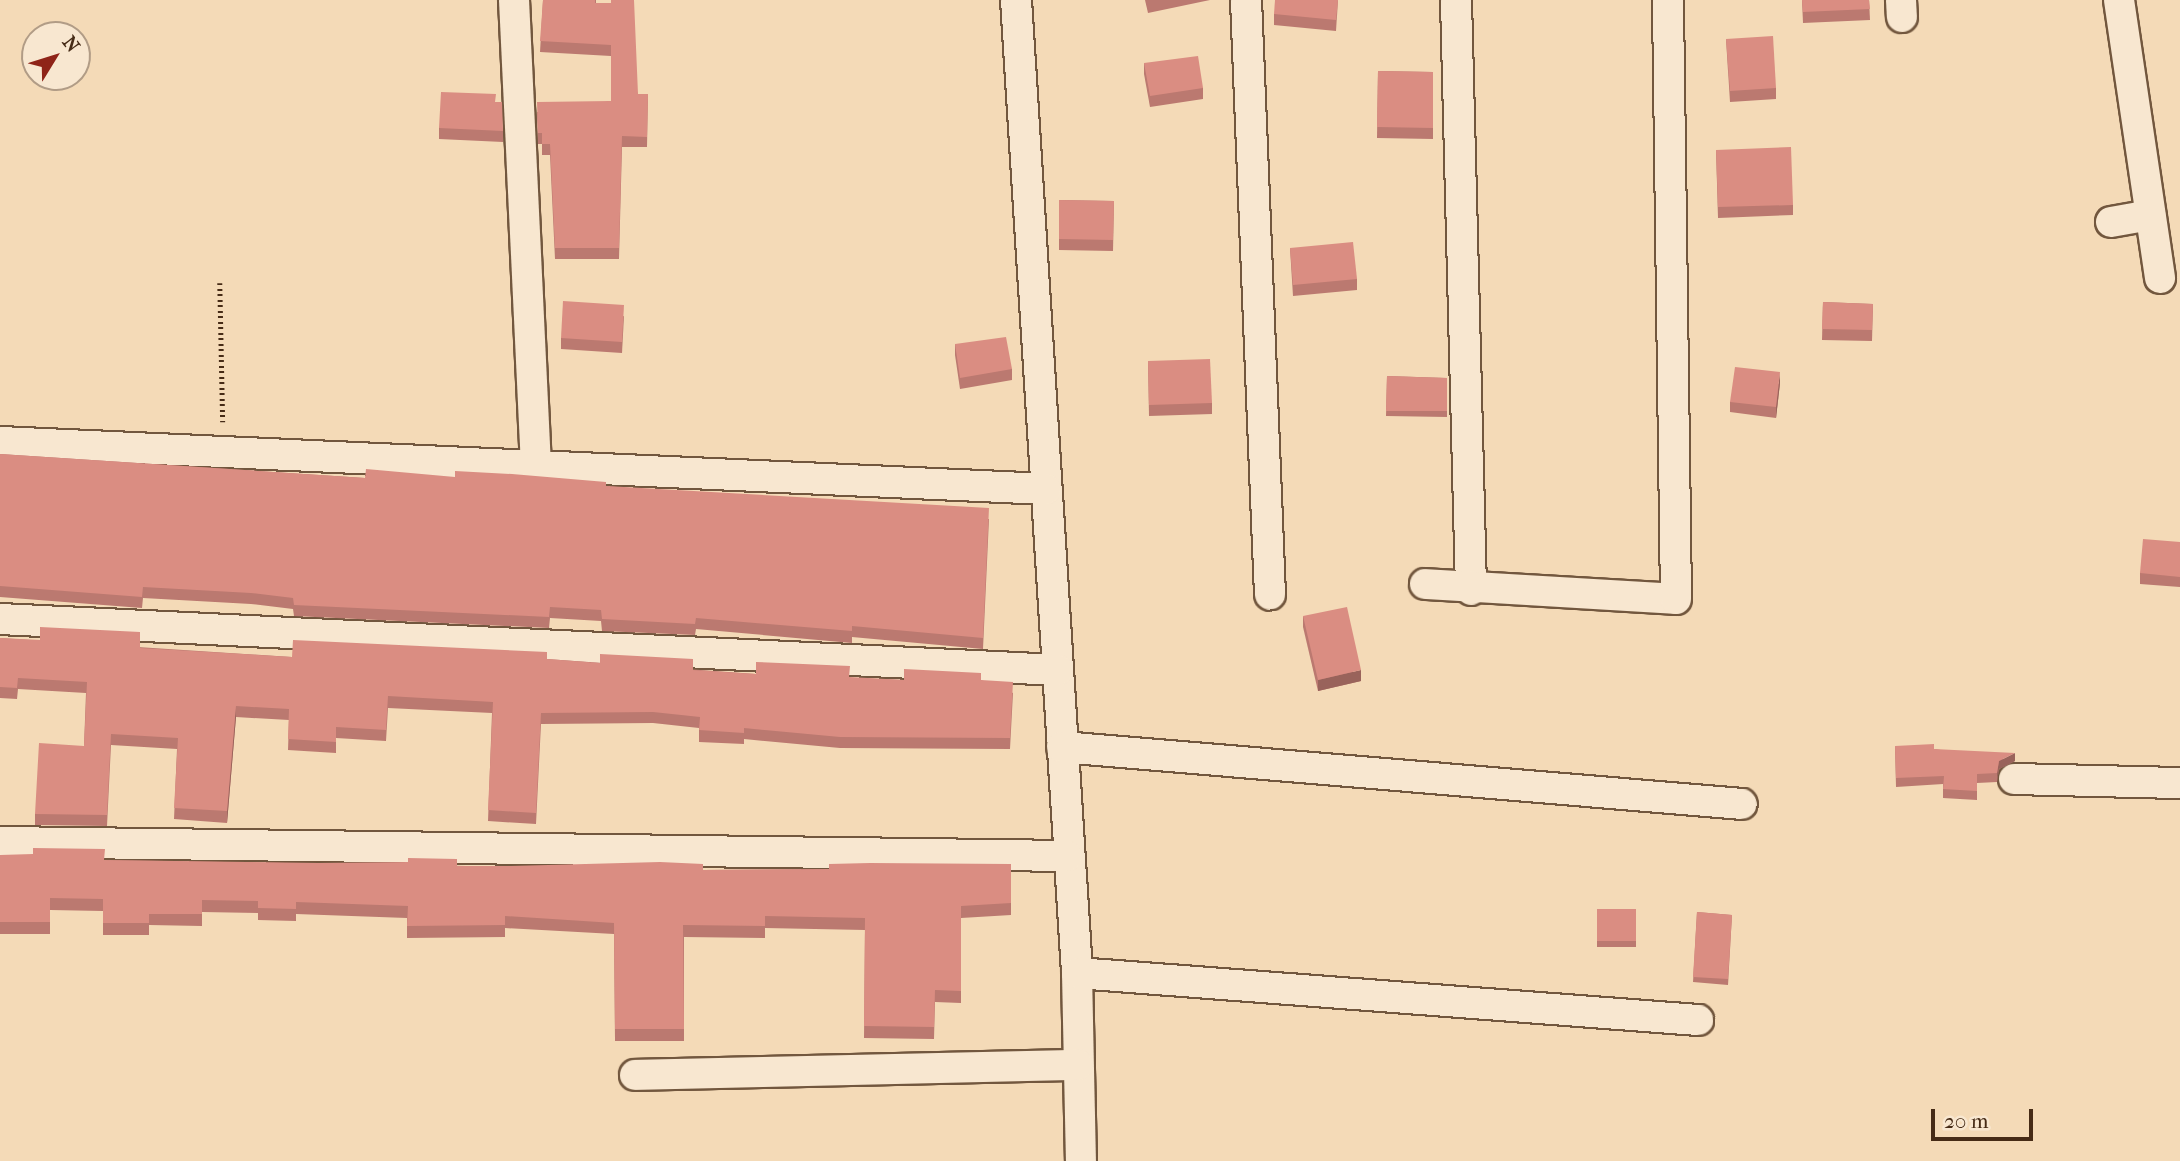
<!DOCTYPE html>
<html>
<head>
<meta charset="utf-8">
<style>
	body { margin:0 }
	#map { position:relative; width:2180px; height:1161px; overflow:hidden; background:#f4dab7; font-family:"IM FELL French Canon",serif }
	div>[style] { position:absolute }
	.path>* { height:4.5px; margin-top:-2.25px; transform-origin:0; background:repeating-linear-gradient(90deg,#462b16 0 2px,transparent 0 5.5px) }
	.roads { filter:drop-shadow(2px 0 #72573e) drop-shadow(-2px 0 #72573e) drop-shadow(0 2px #72573e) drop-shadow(0 -2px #72573e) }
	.minor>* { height:30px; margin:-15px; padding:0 15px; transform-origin:15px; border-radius:15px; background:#f8e7d0 }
	.wall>* { inset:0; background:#bb7970 }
	.shaded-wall>* { inset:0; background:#99635b }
	.building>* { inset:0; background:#da8d82 }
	span { translate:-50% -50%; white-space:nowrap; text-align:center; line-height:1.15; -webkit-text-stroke:5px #f8e7d0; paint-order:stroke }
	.north { position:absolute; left:21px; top:21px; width:70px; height:70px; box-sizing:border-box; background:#f8e7d0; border:2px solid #b19c86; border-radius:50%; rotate:52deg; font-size:19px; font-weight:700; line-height:28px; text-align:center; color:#462b16 }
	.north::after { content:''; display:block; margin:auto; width:24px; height:32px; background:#8f2418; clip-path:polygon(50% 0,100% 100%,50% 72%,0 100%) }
	.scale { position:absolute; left:1931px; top:1109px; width:102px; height:32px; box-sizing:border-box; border:4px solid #462b16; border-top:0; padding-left:9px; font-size:21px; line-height:24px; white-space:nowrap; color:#462b16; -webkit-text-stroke:5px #f8e7d0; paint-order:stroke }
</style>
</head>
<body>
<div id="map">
	<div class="path">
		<i style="left:220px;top:283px;width:139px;rotate:88.8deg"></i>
	</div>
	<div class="roads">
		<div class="minor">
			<i style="left:514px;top:0;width:470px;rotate:87.3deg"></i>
			<i style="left:1016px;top:0;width:975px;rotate:86.41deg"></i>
			<i style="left:1077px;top:973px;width:188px;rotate:88.8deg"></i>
			<i style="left:1246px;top:0;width:595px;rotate:87.69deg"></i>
			<i style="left:1456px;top:0;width:590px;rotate:88.54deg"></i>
			<i style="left:1901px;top:0;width:17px;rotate:87deg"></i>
			<i style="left:2119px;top:0;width:281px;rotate:81.6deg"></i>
			<i style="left:2111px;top:222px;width:40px;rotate:-10deg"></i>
			<i style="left:0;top:442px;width:1047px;rotate:2.57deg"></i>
			<i style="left:1425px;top:584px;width:251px;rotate:3.4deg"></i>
			<i style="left:1676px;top:599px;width:599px;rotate:-90.77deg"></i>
			<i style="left:0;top:619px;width:1059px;rotate:2.76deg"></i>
			<i style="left:1062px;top:747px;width:682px;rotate:4.79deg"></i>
			<i style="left:2014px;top:779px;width:166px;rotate:1.4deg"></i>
			<i style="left:0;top:842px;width:1067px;rotate:0.75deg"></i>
			<i style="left:1077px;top:973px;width:623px;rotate:4.33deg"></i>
			<i style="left:635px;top:1075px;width:443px;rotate:-1.3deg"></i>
		</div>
	</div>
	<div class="wall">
		<i style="clip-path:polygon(543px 0,596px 0,596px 3px,638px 94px,648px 94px,647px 147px,622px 147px,619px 259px,555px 259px,550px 155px,542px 155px,542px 144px,538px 144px,537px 112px,611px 101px,611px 56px,540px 52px)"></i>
		<i style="clip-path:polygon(1145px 0,1210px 0,1148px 13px)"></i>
		<i style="clip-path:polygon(1338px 0,1336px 31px,1274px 25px,1274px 14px)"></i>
		<i style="clip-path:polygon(1802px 0,1869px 0,1870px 20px,1803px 23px)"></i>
		<i style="clip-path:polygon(1726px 39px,1776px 88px,1776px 99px,1730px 102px)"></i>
		<i style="clip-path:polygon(1144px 63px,1203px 88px,1203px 99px,1150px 107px,1144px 74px)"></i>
		<i style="clip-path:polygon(1378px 71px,1433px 72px,1433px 139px,1377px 138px)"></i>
		<i style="clip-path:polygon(496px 102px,503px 131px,503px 142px,439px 139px,439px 128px)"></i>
		<i style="clip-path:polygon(1716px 150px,1793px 205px,1793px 215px,1718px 218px)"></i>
		<i style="clip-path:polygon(1059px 200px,1114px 201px,1113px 251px,1059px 250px)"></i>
		<i style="clip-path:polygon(1290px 248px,1357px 279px,1357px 290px,1293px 296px)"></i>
		<i style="clip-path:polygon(1823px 302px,1873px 304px,1872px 341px,1822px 340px)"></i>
		<i style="clip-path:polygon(624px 316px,622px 353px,561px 349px,561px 338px)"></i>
		<i style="clip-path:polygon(955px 344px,1012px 369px,1012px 380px,960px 389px,955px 355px)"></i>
		<i style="clip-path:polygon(1148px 361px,1212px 403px,1212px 414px,1149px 416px)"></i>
		<i style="clip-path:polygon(1387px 376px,1447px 378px,1447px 417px,1386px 416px)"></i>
		<i style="clip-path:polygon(1780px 383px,1776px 418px,1730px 412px,1730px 402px)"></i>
		<i style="clip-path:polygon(0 454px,365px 478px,455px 477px,606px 486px,989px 519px,983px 649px,852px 637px,852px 643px,696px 629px,695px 635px,602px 631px,601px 621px,550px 618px,549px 628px,294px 616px,293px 609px,251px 604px,143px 598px,142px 608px,0 597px)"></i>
		<i style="clip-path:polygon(2180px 542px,2180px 587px,2140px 584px,2140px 573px)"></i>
		<i style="clip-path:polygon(1303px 616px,1361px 681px,1318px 691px,1303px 627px)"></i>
		<i style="clip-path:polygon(0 638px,292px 657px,547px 659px,756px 674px,904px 680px,981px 680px,1013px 693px,1010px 749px,840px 748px,744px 739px,744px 744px,699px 742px,699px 728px,653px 723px,541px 724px,536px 824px,488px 821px,492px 713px,388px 708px,386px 741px,336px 738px,336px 753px,288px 750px,289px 720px,236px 717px,227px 823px,174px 819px,177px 749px,111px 745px,107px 826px,35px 825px,35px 814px,84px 746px,86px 693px,18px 689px,17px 699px,0 698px)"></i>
		<i style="clip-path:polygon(1895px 746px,1934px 749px,2015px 761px,1999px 769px,1997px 782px,1977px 783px,1977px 800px,1943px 798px,1943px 784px,1896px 787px)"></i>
		<i style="clip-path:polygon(0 855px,105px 860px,703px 870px,829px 869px,1011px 864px,1011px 915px,961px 918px,961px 1003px,935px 1002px,934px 1039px,864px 1038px,865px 930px,765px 928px,765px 938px,684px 937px,684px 1041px,615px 1041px,614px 934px,505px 928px,505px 937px,407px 938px,407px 918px,296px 914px,296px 921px,258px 920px,258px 913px,202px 912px,202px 926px,149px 925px,149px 935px,103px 935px,103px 911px,50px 910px,50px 934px,0 934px)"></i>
		<i style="clip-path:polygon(1597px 909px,1636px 909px,1636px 947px,1597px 947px)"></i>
		<i style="clip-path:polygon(1697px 912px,1732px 915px,1728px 985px,1693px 982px)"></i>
	</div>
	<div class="shaded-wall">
		<i style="clip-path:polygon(1780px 372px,1780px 383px,1776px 418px,1776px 407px)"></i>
		<i style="clip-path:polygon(1361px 670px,1361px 681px,1318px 691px,1318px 680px)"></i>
		<i style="clip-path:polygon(236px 706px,236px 717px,227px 823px,227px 811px)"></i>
		<i style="clip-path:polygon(2015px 753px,2015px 761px,1999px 769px,1997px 782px,1997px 773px,1999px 761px)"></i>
	</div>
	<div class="building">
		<i style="clip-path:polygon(543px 0,595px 0,595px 3px,611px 3px,611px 0,634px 0,638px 94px,648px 94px,647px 137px,622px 136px,619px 248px,555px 248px,550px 144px,542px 144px,542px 133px,538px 133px,537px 102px,611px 101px,611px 45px,540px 41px)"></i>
		<i style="clip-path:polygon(1275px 0,1338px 0,1336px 20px,1274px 14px)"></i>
		<i style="clip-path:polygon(1802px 0,1869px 0,1870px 9px,1803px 12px)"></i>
		<i style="clip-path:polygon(1773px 36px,1776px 88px,1730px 91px,1726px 39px)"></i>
		<i style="clip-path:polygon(1198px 56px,1203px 88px,1150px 96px,1144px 63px)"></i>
		<i style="clip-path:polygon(1378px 71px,1433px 72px,1433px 128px,1377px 127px)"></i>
		<i style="clip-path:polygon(441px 92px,496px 94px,495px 102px,502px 102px,503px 131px,439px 128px)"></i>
		<i style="clip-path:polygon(1791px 147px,1793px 205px,1718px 207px,1716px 150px)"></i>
		<i style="clip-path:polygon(1059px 200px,1114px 201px,1113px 240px,1059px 239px)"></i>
		<i style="clip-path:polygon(1353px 242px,1357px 279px,1293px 285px,1290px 248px)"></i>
		<i style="clip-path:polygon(563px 301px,624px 305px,622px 342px,561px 338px)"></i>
		<i style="clip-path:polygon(1823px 302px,1873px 304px,1872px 330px,1822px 329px)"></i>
		<i style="clip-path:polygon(1006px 337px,1012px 369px,960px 378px,955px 344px)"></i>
		<i style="clip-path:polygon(1210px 359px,1212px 403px,1149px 405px,1148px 361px)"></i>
		<i style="clip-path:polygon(1735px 367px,1780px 372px,1776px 407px,1730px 402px)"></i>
		<i style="clip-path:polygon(1387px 376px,1447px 378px,1447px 411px,1386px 411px)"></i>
		<i style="clip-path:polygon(0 454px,365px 478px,366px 469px,455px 477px,455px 471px,512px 474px,606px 482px,606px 486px,989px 508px,983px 638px,852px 626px,852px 631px,696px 618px,695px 624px,602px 619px,601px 610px,550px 607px,549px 617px,294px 605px,293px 598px,251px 593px,143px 587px,142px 597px,0 586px)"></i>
		<i style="clip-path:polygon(2143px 539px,2180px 542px,2180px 577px,2140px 573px)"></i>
		<i style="clip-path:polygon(1347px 607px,1361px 670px,1318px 680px,1303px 616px)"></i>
		<i style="clip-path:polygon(40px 627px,140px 632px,140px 648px,292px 657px,293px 640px,547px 652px,547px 659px,600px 663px,600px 654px,693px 659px,693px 670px,756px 674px,756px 662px,850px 666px,849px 677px,904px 680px,904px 669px,981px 673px,981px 680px,1013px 682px,1010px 738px,840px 737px,744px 728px,744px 733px,699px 730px,700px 717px,653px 712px,541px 713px,536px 813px,488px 810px,493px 702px,388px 696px,386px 730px,336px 727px,336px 742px,288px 739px,289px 709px,236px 706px,227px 811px,174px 808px,178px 738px,111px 734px,107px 815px,35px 814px,39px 743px,84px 746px,87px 682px,18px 678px,17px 688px,0 687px,0 638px,40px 640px)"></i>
		<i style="clip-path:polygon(1934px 744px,1934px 749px,2015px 753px,1999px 761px,1997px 773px,1977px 774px,1977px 791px,1943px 789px,1944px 776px,1896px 778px,1895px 746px)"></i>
		<i style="clip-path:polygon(33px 848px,105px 849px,104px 860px,318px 863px,408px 862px,408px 858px,457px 859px,457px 866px,511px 866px,660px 862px,703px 864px,703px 870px,829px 869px,829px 864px,870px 863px,1011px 864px,1011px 903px,961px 906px,961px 991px,935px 990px,934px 1027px,864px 1026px,865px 918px,765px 916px,765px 926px,683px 925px,684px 1029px,615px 1029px,614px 923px,505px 916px,505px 925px,407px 926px,408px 906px,296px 902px,296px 909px,258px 908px,258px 901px,202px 900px,202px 914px,149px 914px,149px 923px,103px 923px,103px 899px,50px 898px,50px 922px,0 922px,0 855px,33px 854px)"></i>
		<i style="clip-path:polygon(1597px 909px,1636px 909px,1636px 941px,1597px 941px)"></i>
		<i style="clip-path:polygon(1697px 912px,1732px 915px,1728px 979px,1693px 977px)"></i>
	</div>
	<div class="north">N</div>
	<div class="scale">20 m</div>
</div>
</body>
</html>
